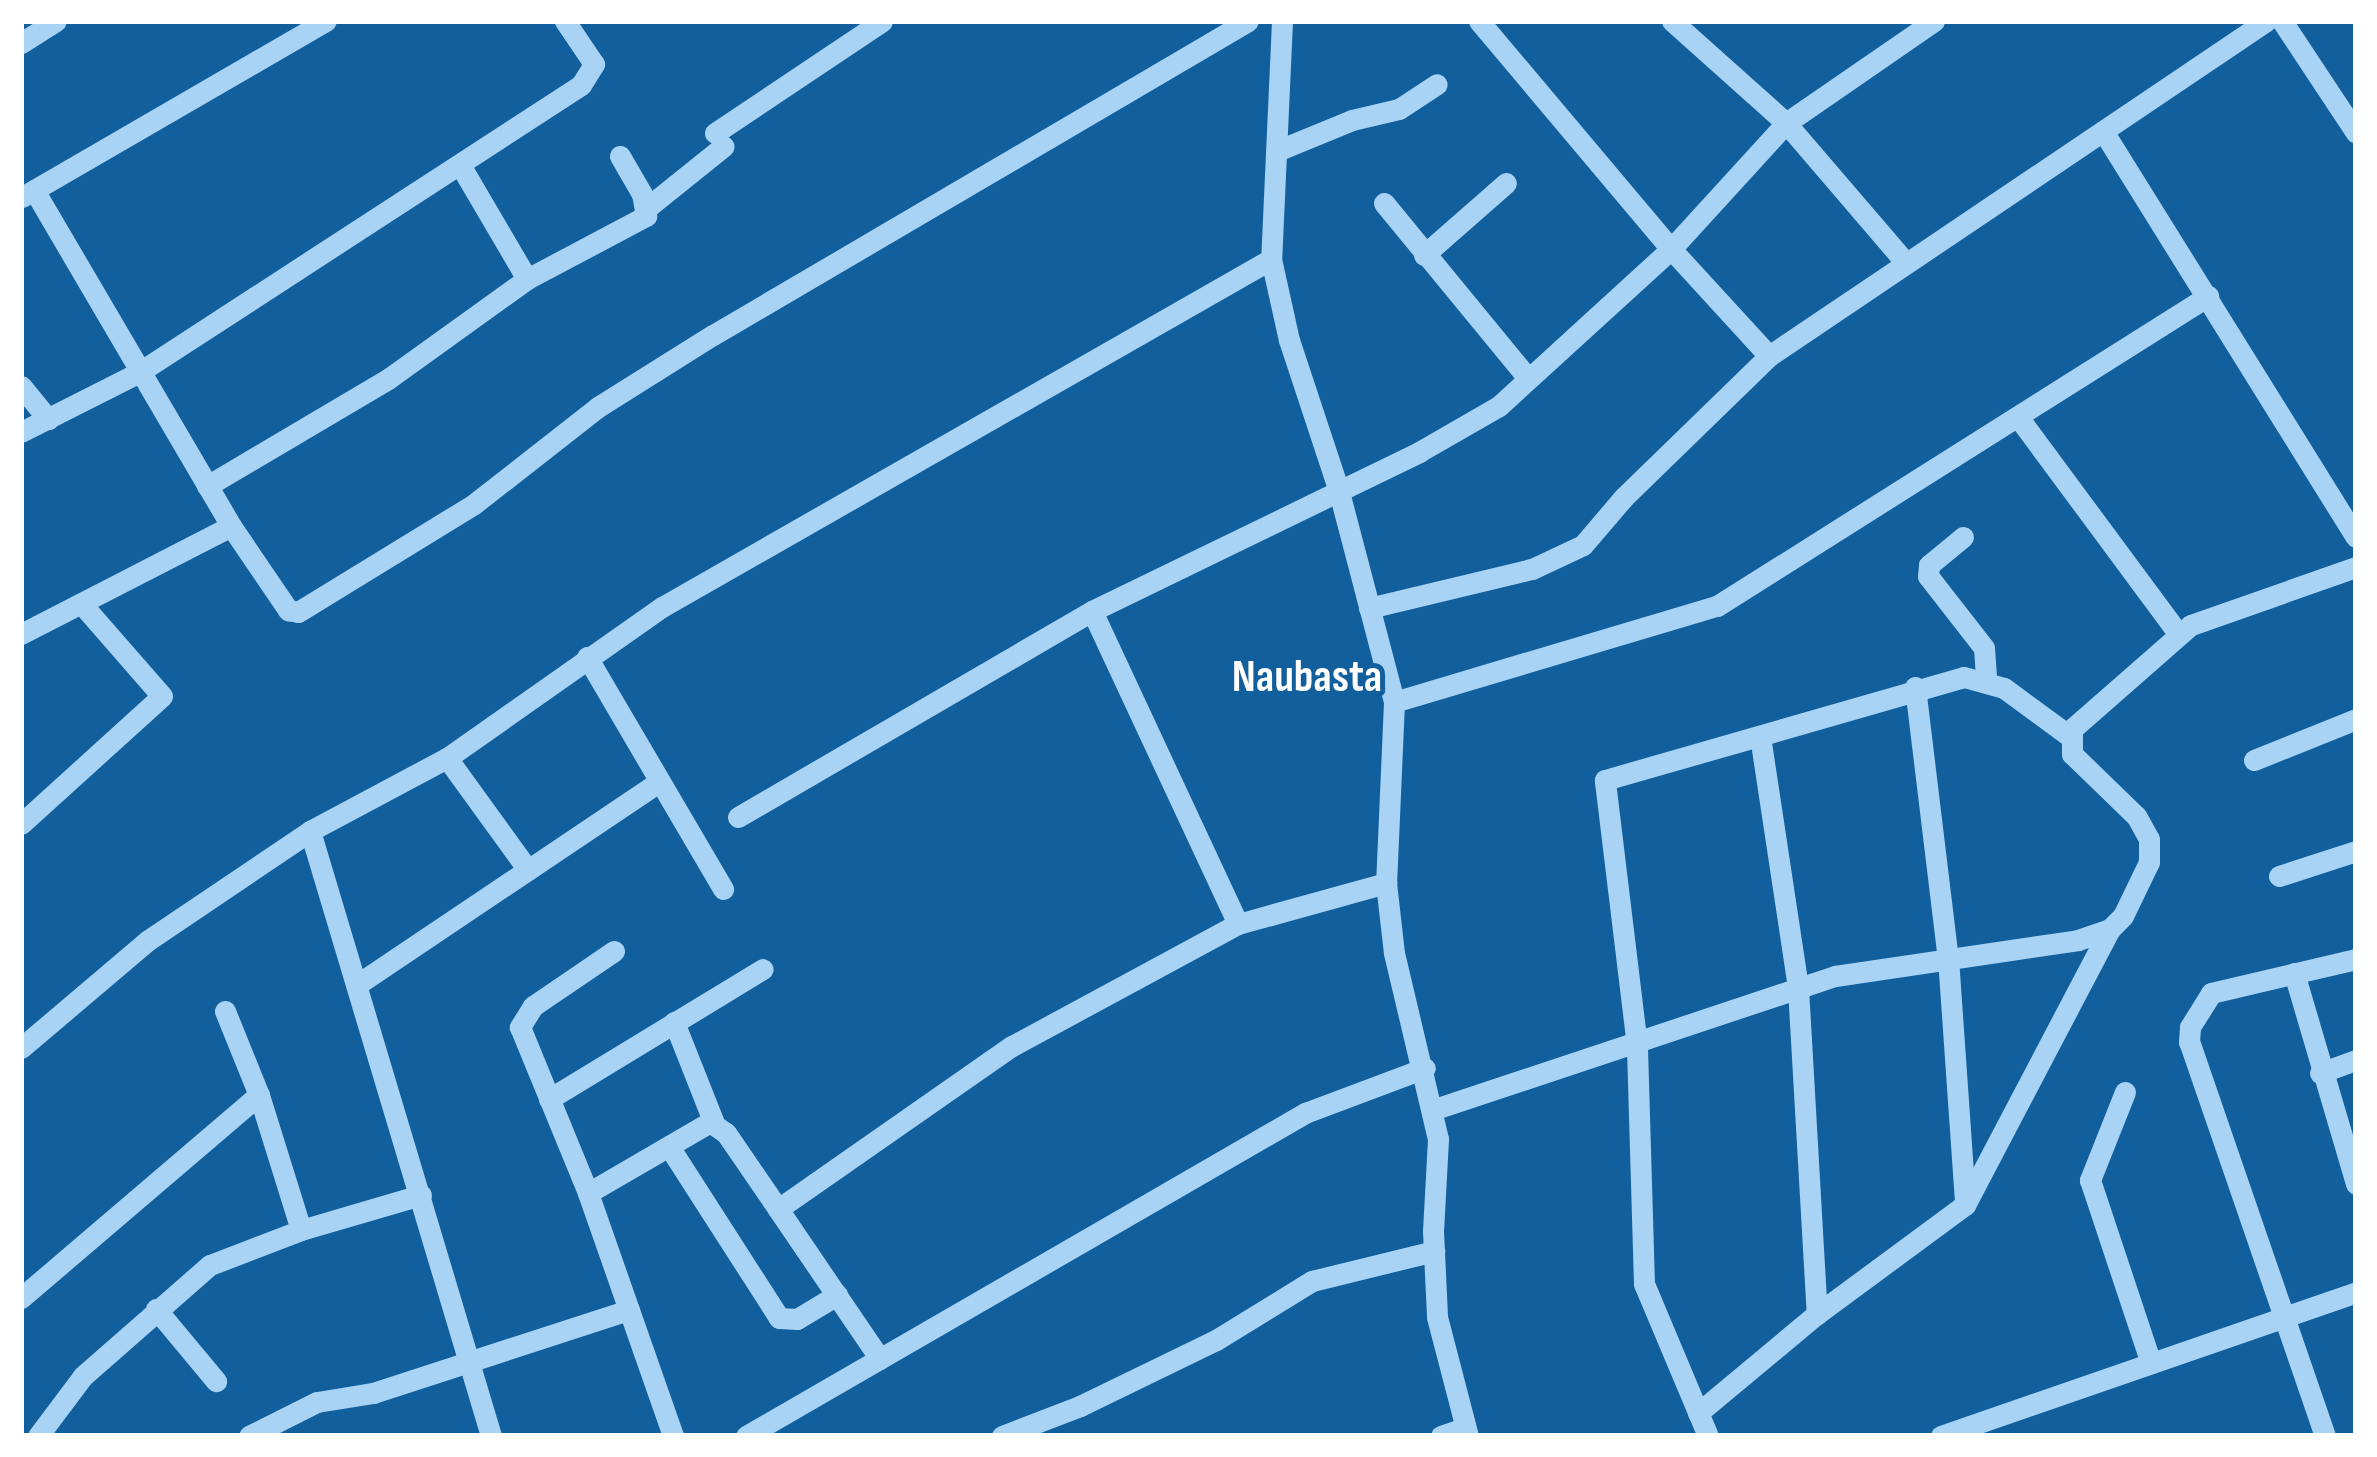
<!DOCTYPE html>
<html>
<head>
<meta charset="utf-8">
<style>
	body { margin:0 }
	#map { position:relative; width:2377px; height:1457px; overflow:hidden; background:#125f9e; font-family:"Sofia Sans Condensed",sans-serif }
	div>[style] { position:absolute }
	.minor>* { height:21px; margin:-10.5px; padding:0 10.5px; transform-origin:10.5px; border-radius:10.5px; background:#a8d3f4 }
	span { translate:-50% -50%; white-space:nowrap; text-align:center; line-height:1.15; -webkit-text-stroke:10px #125f9e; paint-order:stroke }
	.district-label { font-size:45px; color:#fff; font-weight:700 }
	.frame { position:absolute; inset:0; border:24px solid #fff; pointer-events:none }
</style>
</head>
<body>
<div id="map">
	<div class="minor">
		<i style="left:1282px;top:21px;width:238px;rotate:92.6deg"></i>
		<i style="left:1271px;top:259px;width:83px;rotate:77.5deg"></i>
		<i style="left:1289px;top:340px;width:156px;rotate:71.7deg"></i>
		<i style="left:1338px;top:488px;width:221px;rotate:75.3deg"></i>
		<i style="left:1394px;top:702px;width:181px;rotate:92.5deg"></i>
		<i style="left:1386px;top:883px;width:70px;rotate:83.5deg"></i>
		<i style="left:1394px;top:953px;width:191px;rotate:76.7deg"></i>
		<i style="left:1438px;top:1139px;width:92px;rotate:93.1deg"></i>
		<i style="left:1433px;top:1231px;width:86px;rotate:87.3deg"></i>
		<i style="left:1437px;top:1317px;width:123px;rotate:75.4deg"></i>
		<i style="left:1479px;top:21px;width:298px;rotate:49.9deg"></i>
		<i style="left:1671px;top:249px;width:145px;rotate:47.5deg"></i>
		<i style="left:1672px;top:21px;width:153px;rotate:41.8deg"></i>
		<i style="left:1786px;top:123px;width:184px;rotate:49.4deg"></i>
		<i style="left:2282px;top:21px;width:134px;rotate:56.5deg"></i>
		<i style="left:21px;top:43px;width:41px;rotate:-32.2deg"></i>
		<i style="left:2103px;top:131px;width:478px;rotate:58.1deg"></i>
		<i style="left:715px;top:133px;width:201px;rotate:-33.8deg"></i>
		<i style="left:1279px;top:150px;width:79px;rotate:-22.3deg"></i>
		<i style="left:1352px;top:120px;width:48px;rotate:-13.2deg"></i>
		<i style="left:1399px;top:109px;width:45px;rotate:-33.3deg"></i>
		<i style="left:34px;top:190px;width:389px;rotate:59.6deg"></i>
		<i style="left:231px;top:526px;width:102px;rotate:55.8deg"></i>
		<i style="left:288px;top:610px;width:10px;rotate:11deg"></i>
		<i style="left:298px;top:612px;width:206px;rotate:-31.5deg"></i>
		<i style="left:474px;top:504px;width:157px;rotate:-38deg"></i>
		<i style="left:598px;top:407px;width:136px;rotate:-32.1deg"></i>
		<i style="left:713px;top:335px;width:620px;rotate:-30.41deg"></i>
		<i style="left:22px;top:197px;width:351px;rotate:-30.1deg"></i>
		<i style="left:1384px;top:203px;width:227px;rotate:50.6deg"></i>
		<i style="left:648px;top:207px;width:97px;rotate:-38.8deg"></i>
		<i style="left:1424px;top:255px;width:109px;rotate:-41.3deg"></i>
		<i style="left:527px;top:279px;width:135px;rotate:-27.9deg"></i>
		<i style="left:646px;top:216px;width:22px;rotate:-100deg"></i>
		<i style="left:642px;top:194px;width:44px;rotate:-120.1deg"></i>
		<i style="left:21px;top:386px;width:43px;rotate:50.7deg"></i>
		<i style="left:2018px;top:417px;width:269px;rotate:53.5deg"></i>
		<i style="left:21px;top:432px;width:131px;rotate:-26.8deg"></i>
		<i style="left:138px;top:373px;width:528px;rotate:-33.03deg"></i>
		<i style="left:581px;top:85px;width:25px;rotate:-58deg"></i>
		<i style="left:594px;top:64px;width:52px;rotate:-124deg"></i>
		<i style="left:207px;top:486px;width:210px;rotate:-30.6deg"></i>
		<i style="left:388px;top:379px;width:171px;rotate:-35.7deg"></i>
		<i style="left:527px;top:279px;width:132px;rotate:-120.4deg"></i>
		<i style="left:1963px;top:537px;width:44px;rotate:140.5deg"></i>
		<i style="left:1929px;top:565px;width:11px;rotate:95deg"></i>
		<i style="left:1928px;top:576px;width:91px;rotate:52.1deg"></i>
		<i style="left:1984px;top:648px;width:32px;rotate:86deg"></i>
		<i style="left:1369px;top:608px;width:168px;rotate:-13.5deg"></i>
		<i style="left:1532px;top:569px;width:56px;rotate:-25.2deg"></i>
		<i style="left:1583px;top:545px;width:63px;rotate:-49.5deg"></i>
		<i style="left:1624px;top:497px;width:202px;rotate:-44.2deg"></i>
		<i style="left:1769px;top:356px;width:599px;rotate:-33.98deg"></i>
		<i style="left:1092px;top:611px;width:345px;rotate:65deg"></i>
		<i style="left:21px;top:634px;width:236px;rotate:-27.2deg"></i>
		<i style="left:587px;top:657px;width:269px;rotate:59.6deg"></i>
		<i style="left:1915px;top:687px;width:273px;rotate:83.1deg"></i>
		<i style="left:1948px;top:958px;width:247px;rotate:86deg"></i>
		<i style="left:1394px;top:702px;width:337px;rotate:-16.6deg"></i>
		<i style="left:1717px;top:606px;width:581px;rotate:-32.27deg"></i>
		<i style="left:1760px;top:736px;width:255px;rotate:81.4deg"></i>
		<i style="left:1798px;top:988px;width:327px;rotate:86.7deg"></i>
		<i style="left:447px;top:758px;width:138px;rotate:54.1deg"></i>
		<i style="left:2254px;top:760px;width:110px;rotate:-21.9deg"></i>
		<i style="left:738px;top:817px;width:410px;rotate:-30.2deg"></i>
		<i style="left:1092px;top:611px;width:364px;rotate:-25.9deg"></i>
		<i style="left:1419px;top:452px;width:92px;rotate:-29.9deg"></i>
		<i style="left:1499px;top:406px;width:233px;rotate:-42.4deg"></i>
		<i style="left:1671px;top:249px;width:171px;rotate:-47.6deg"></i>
		<i style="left:1786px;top:123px;width:180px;rotate:-34.6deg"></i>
		<i style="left:21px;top:824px;width:190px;rotate:-42.2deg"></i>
		<i style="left:162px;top:696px;width:123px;rotate:-131.1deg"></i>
		<i style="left:310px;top:831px;width:631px;rotate:73.34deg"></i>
		<i style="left:2279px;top:876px;width:81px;rotate:-18deg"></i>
		<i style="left:614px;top:951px;width:98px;rotate:145.8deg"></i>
		<i style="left:533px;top:1006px;width:25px;rotate:122deg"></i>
		<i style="left:520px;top:1027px;width:179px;rotate:67.7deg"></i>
		<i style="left:588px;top:1193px;width:257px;rotate:70.7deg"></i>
		<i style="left:2294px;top:973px;width:220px;rotate:73.6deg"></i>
		<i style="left:358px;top:984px;width:360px;rotate:-33.9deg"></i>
		<i style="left:225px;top:1011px;width:91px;rotate:68deg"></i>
		<i style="left:259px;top:1095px;width:141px;rotate:72.7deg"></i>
		<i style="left:674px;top:1022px;width:109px;rotate:68.4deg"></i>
		<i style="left:21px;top:1048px;width:165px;rotate:-40.3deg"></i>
		<i style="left:147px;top:941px;width:197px;rotate:-34deg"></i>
		<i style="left:310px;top:831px;width:155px;rotate:-28.1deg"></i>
		<i style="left:447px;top:758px;width:263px;rotate:-35.1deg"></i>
		<i style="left:662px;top:607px;width:701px;rotate:-29.74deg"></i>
		<i style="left:2320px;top:1073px;width:38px;rotate:-20deg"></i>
		<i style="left:2125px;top:1092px;width:95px;rotate:111.7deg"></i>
		<i style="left:2090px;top:1180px;width:193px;rotate:71.6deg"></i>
		<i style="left:549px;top:1099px;width:250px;rotate:-31.3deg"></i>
		<i style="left:1432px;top:1110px;width:425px;rotate:-18.4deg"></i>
		<i style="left:1835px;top:976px;width:246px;rotate:-8.4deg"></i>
		<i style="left:2078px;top:940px;width:34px;rotate:-19deg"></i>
		<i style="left:2110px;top:929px;width:18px;rotate:-45deg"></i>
		<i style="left:2123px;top:916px;width:60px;rotate:-64.3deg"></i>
		<i style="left:2149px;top:862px;width:23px;rotate:-90deg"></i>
		<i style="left:2149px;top:839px;width:26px;rotate:-119deg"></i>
		<i style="left:2136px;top:816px;width:89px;rotate:-135.9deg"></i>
		<i style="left:2072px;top:754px;width:25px;rotate:-90deg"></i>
		<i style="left:2072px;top:729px;width:158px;rotate:-41.2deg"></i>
		<i style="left:2191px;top:625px;width:175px;rotate:-19.4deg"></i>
		<i style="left:670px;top:1148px;width:202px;rotate:57.3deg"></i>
		<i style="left:779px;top:1318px;width:18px;rotate:3deg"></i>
		<i style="left:797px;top:1319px;width:47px;rotate:-31deg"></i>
		<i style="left:588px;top:1193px;width:141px;rotate:-30.2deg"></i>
		<i style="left:710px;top:1122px;width:19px;rotate:35deg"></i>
		<i style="left:726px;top:1133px;width:92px;rotate:55.6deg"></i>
		<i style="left:778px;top:1209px;width:285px;rotate:-34.9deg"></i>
		<i style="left:1012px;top:1046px;width:257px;rotate:-28.4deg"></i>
		<i style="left:1238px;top:924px;width:154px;rotate:-15.5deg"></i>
		<i style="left:778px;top:1209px;width:181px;rotate:55.8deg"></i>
		<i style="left:21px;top:1298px;width:313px;rotate:-40.5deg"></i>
		<i style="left:156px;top:1309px;width:94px;rotate:50.2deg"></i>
		<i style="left:1698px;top:1413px;width:155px;rotate:-39.8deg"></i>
		<i style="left:1817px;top:1314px;width:184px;rotate:-36.4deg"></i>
		<i style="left:1965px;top:1205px;width:312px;rotate:-62.3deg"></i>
		<i style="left:38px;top:1436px;width:75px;rotate:-53.1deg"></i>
		<i style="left:83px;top:1376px;width:169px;rotate:-41.2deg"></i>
		<i style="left:210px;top:1265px;width:97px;rotate:-21deg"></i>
		<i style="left:301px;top:1230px;width:125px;rotate:-16.3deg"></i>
		<i style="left:249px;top:1436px;width:76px;rotate:-26.6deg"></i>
		<i style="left:317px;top:1402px;width:57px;rotate:-9.1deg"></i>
		<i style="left:373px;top:1393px;width:269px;rotate:-18deg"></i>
		<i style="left:746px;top:1436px;width:646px;rotate:-30.02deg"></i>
		<i style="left:1305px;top:1113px;width:128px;rotate:-20.6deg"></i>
		<i style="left:1002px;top:1436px;width:84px;rotate:-21deg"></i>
		<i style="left:1080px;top:1406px;width:151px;rotate:-25.9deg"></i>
		<i style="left:1216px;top:1340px;width:113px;rotate:-31.6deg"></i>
		<i style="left:1312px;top:1281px;width:126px;rotate:-13.8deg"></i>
		<i style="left:1441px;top:1436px;width:24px;rotate:-19deg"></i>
		<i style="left:1708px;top:1436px;width:165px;rotate:-112.8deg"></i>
		<i style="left:1644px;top:1284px;width:238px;rotate:-91.7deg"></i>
		<i style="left:1637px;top:1046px;width:268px;rotate:-96.9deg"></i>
		<i style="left:1605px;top:780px;width:373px;rotate:-16deg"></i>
		<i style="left:1964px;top:677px;width:41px;rotate:15.4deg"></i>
		<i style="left:2004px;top:688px;width:79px;rotate:36.3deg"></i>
		<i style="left:1941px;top:1436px;width:439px;rotate:-19.1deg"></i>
		<i style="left:2325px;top:1436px;width:417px;rotate:-109deg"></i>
		<i style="left:2189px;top:1042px;width:15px;rotate:-86deg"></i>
		<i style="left:2190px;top:1027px;width:40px;rotate:-58deg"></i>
		<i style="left:2211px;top:993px;width:149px;rotate:-13.2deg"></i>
	</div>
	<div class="district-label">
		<span style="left:1307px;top:678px">Naubasta</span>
	</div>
	<div class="frame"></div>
</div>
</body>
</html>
